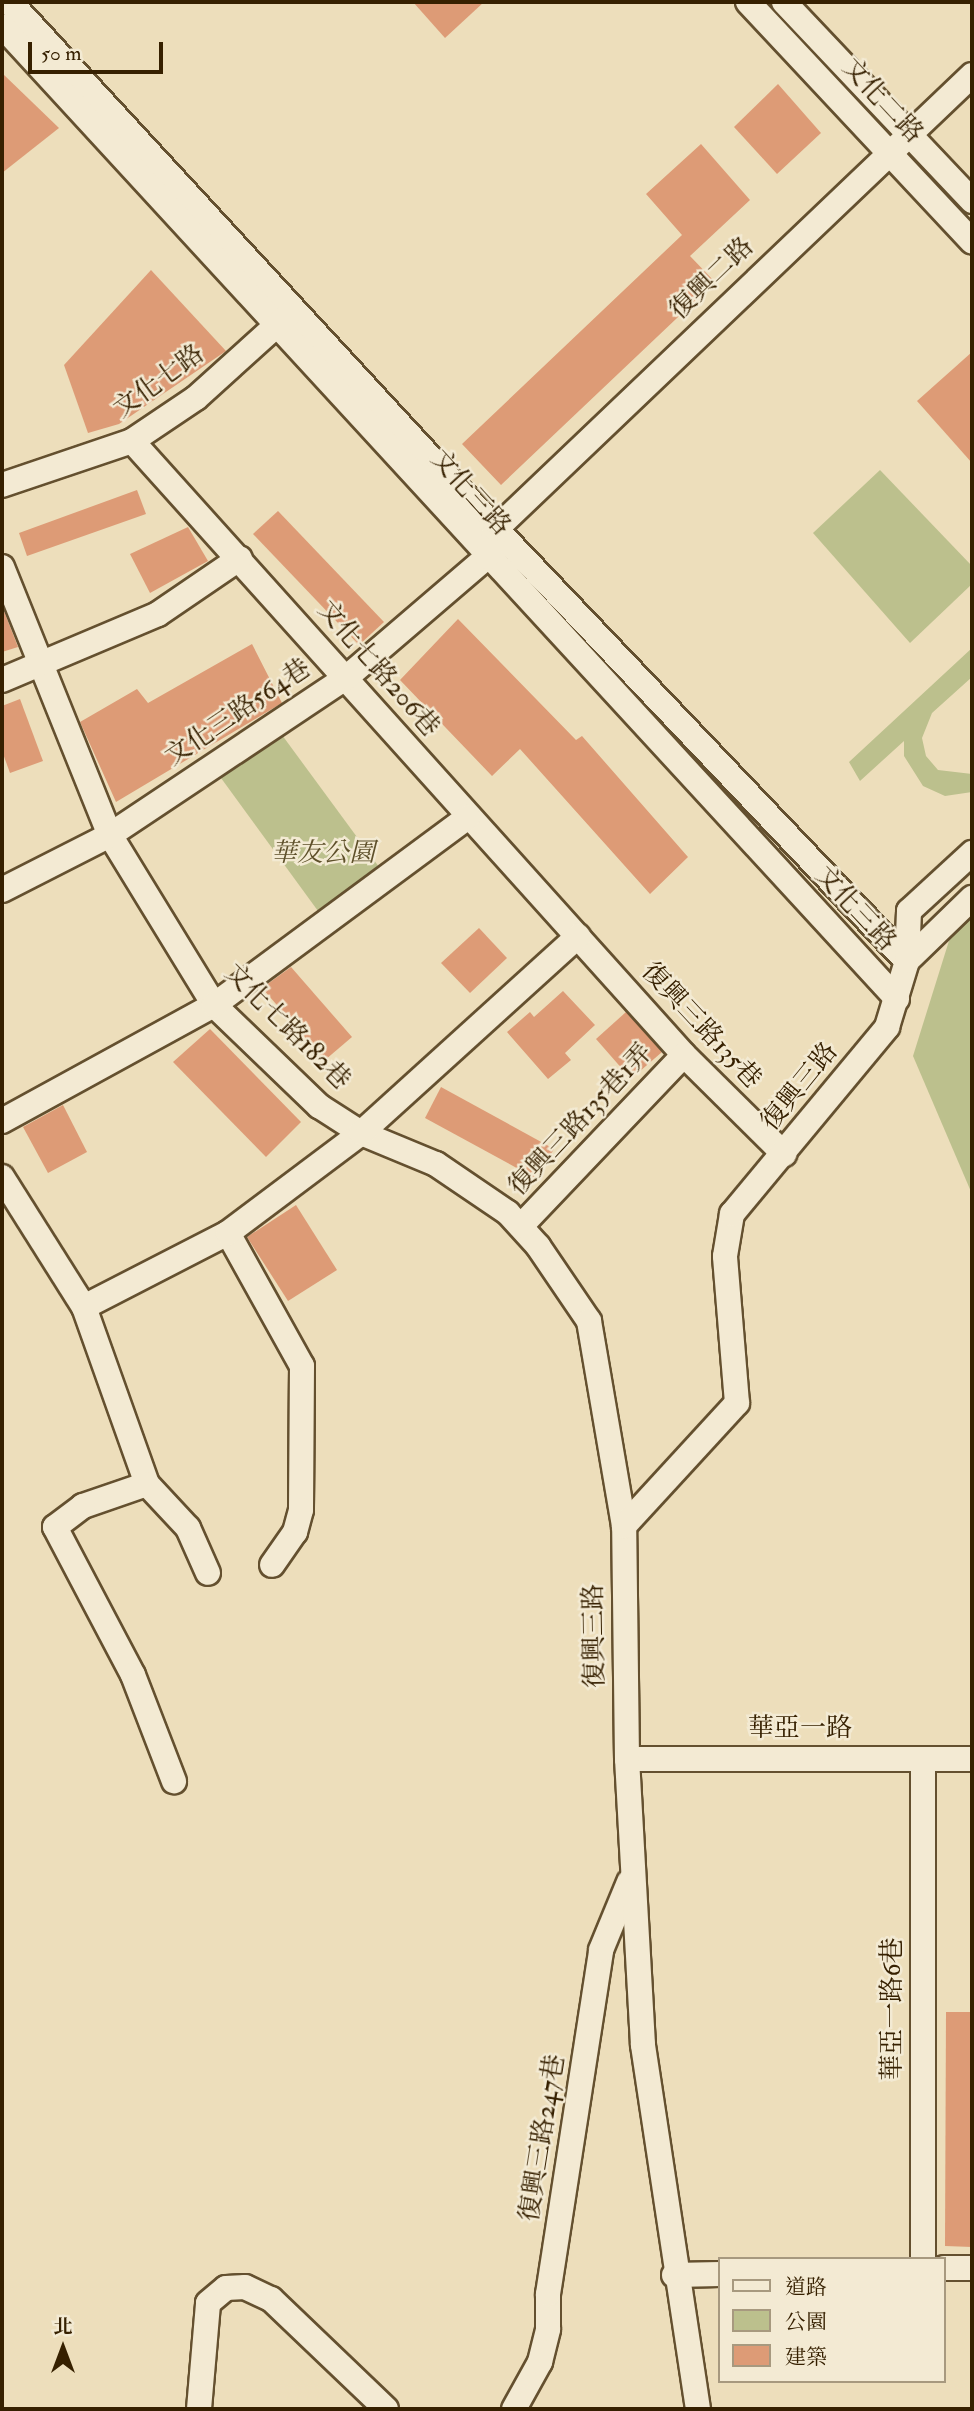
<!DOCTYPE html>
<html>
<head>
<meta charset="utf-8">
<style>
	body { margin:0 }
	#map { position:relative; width:974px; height:2411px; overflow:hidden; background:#eddebb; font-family:"IM FELL Double Pica","Noto Serif TC",serif }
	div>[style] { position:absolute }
	.green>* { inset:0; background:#bcc08d }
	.building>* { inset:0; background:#dd9b76 }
	.roads { filter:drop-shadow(2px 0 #64502f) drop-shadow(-2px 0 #64502f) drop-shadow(0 2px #64502f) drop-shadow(0 -2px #64502f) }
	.minor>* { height:24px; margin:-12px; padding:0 12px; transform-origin:12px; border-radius:12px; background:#f3ead3 }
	span { translate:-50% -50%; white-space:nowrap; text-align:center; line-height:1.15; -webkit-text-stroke:5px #f3ead3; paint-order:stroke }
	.street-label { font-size:26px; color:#362000 }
	.park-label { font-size:26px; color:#5e502a; font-style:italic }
	.frame { position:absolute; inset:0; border:4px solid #362000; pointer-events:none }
	.legend { position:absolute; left:718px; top:2257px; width:228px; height:126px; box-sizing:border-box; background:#f3ead3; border:2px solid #a7997f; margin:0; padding:9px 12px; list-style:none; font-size:21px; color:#362000 }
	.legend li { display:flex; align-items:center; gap:14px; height:35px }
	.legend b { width:35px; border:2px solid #a7997f }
	.north { position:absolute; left:28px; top:2313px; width:70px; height:70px; -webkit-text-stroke:5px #f3ead3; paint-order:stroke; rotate:0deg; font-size:19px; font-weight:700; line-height:28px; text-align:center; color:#362000 }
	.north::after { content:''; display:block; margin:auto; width:24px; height:32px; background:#362000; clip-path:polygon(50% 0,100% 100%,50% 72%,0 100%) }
	.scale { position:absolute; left:28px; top:42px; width:135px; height:32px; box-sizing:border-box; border:4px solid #362000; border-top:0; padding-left:9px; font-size:21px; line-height:24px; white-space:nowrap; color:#362000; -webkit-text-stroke:5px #f3ead3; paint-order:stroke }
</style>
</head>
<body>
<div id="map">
	<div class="green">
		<i style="clip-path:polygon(880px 470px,972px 566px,972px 584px,910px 643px,813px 533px)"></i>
		<i style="clip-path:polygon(972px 648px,972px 677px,932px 713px,922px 738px,926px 756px,938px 770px,972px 774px,972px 792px,945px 796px,923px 786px,904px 756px,904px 741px,860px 781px,849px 762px)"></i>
		<i style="clip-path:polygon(282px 735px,379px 867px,318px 911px,221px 778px)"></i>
		<i style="clip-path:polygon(972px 910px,972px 1194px,913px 1056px,953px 928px)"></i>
	</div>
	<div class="building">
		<i style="clip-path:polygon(413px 2px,484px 2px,445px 38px)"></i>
		<i style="clip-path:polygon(2px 73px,59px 128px,2px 173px)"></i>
		<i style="clip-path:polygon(778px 84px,821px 133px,777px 174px,734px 127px)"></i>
		<i style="clip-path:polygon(701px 144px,750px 200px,690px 256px,715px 282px,501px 485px,462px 444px,682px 235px,646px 194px)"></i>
		<i style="clip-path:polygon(151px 270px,226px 351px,119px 424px,88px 433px,64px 365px)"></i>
		<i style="clip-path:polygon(972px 352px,972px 463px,917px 401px)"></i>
		<i style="clip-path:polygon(137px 490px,146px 514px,27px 556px,19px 533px)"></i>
		<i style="clip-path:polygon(278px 511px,384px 622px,359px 645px,253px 534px)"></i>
		<i style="clip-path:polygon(188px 527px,208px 561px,150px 593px,130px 554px)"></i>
		<i style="clip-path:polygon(2px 606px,18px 647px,2px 652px)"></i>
		<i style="clip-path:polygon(458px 619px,576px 740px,582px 736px,688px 857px,650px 894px,520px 749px,492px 776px,400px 680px)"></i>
		<i style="clip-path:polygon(252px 644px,282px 703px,116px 802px,80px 722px,137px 689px,148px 703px)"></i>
		<i style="clip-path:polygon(20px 699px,43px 761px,10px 773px,2px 751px,2px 706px)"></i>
		<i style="clip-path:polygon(479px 928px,507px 958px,470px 993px,441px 963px)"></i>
		<i style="clip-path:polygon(291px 967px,352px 1037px,325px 1060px,262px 988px)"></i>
		<i style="clip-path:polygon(563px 991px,595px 1025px,565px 1053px,571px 1060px,548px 1079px,507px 1032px,530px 1012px,534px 1017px)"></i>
		<i style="clip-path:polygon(626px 1012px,662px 1052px,631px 1079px,596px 1039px)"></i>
		<i style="clip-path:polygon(210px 1029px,301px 1122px,266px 1157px,173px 1062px)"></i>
		<i style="clip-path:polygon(441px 1087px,554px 1149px,537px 1179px,425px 1118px)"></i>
		<i style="clip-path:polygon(63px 1105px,87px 1152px,48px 1173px,23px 1127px)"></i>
		<i style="clip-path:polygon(296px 1205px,337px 1270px,288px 1301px,247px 1237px)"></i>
		<i style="clip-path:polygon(946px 2012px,972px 2012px,972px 2247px,945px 2246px)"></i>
	</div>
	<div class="roads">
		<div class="minor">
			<i style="left:10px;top:2px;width:717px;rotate:47.32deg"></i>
			<i style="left:496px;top:529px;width:596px;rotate:46.43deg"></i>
			<i style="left:748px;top:2px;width:328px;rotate:46.9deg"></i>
			<i style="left:784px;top:2px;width:274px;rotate:46.6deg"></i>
			<i style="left:2px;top:26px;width:1322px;rotate:47.39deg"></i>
			<i style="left:132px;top:441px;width:826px;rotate:48.04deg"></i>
			<i style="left:684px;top:1055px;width:141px;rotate:44.7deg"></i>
			<i style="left:2px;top:485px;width:137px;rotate:-18.7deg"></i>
			<i style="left:132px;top:441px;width:77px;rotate:-33.9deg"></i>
			<i style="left:196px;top:398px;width:124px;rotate:-42.1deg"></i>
			<i style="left:2px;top:567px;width:289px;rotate:68.1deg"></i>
			<i style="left:110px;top:835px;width:199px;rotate:58.5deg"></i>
			<i style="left:214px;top:1005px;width:146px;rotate:43.9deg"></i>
			<i style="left:319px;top:1106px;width:50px;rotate:32.7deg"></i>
			<i style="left:361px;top:1133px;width:81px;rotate:22.5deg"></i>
			<i style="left:436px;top:1164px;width:87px;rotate:34.2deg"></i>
			<i style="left:508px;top:1213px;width:45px;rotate:47.7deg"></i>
			<i style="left:538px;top:1246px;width:91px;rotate:55.8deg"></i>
			<i style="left:589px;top:1321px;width:208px;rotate:80.3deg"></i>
			<i style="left:2px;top:680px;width:169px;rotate:-22.9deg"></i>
			<i style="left:158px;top:614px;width:99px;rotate:-34.3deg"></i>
			<i style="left:2px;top:890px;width:121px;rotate:-27deg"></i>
			<i style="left:110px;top:835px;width:285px;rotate:-33.7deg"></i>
			<i style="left:347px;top:677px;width:184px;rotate:-40.6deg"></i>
			<i style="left:487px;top:557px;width:29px;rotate:-72deg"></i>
			<i style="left:496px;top:529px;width:658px;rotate:-43.64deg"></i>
			<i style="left:907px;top:961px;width:91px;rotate:-44.1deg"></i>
			<i style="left:2px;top:1121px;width:242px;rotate:-28.7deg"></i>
			<i style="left:214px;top:1005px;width:316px;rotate:-36.5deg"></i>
			<i style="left:2px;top:1177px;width:154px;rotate:57.8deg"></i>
			<i style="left:84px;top:1307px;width:188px;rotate:70.4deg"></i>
			<i style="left:147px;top:1484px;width:60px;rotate:47deg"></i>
			<i style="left:188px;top:1528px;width:49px;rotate:66deg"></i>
			<i style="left:521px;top:1226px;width:236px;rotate:-46.4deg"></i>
			<i style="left:228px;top:1233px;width:152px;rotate:60.9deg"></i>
			<i style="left:302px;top:1366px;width:144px;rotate:90.4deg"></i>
			<i style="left:301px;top:1510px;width:23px;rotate:105deg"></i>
			<i style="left:295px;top:1532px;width:40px;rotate:124.9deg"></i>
			<i style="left:84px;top:1307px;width:162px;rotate:-27.2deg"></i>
			<i style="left:228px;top:1233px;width:166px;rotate:-36.9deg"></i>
			<i style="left:361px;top:1133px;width:293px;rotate:-42.2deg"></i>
			<i style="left:147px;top:1484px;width:68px;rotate:161deg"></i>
			<i style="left:83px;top:1506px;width:35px;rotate:143deg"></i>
			<i style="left:55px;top:1527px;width:167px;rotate:62.2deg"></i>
			<i style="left:133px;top:1675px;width:114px;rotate:68.9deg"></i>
			<i style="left:627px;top:1759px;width:345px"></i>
			<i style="left:923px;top:1759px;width:500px;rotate:90deg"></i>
			<i style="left:944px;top:2268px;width:28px"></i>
			<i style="left:674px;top:2275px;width:46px;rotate:-1.2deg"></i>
			<i style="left:199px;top:2409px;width:106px;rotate:-85.1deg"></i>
			<i style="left:208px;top:2303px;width:23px;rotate:-40deg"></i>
			<i style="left:226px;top:2288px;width:19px;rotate:-3deg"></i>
			<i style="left:245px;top:2287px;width:29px;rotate:25deg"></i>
			<i style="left:271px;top:2299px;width:159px;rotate:43.7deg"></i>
			<i style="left:514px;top:2409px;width:54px;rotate:-61deg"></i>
			<i style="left:540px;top:2362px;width:34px;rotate:-76deg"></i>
			<i style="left:548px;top:2329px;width:35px;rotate:-90deg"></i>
			<i style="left:548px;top:2294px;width:348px;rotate:-81.2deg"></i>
			<i style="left:601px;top:1950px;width:74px;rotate:-67.6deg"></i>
			<i style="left:698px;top:2409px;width:368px;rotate:-98.6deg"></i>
			<i style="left:643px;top:2045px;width:286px;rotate:-93.2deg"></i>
			<i style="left:627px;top:1759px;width:233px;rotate:-90.7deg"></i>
			<i style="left:624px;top:1526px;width:167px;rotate:-47.4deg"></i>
			<i style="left:737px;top:1403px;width:147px;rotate:-94.7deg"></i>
			<i style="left:725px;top:1256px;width:43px;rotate:-80.5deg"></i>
			<i style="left:732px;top:1214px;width:243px;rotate:-50.3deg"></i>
			<i style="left:887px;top:1027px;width:69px;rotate:-73.1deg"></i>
			<i style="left:907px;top:961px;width:50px;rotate:-87.7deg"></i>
			<i style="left:909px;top:911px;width:86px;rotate:-42.6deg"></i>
		</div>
	</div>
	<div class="street-label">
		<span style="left:882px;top:101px;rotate:47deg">文化二路</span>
		<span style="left:712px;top:279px;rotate:-44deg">復興二路</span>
		<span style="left:159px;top:382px;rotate:-36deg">文化七路</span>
		<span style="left:470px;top:493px;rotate:48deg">文化三路</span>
		<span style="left:378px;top:669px;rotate:49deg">文化七路206巷</span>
		<span style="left:238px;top:713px;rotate:-34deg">文化三路564巷</span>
		<span style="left:855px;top:909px;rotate:47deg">文化三路</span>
		<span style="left:701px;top:1026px;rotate:47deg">復興三路135巷</span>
		<span style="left:287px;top:1027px;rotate:45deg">文化七路182巷</span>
		<span style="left:800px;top:1087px;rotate:-51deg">復興三路</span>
		<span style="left:581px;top:1120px;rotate:-47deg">復興三路135巷1弄</span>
		<span style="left:595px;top:1636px;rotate:-91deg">復興三路</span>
		<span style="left:800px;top:1729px">華亞一路</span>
		<span style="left:893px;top:2009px;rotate:-90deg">華亞一路6巷</span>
		<span style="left:543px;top:2138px;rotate:-81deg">復興三路247巷</span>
	</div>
	<div class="park-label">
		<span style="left:323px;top:854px">華友公園</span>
	</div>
	<div class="frame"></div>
	<ul class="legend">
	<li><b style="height:9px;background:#f3ead3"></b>道路</li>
	<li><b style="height:19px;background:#bcc08d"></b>公園</li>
	<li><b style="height:19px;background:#dd9b76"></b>建築</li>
	</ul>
	<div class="north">北</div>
	<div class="scale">50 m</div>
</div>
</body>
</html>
